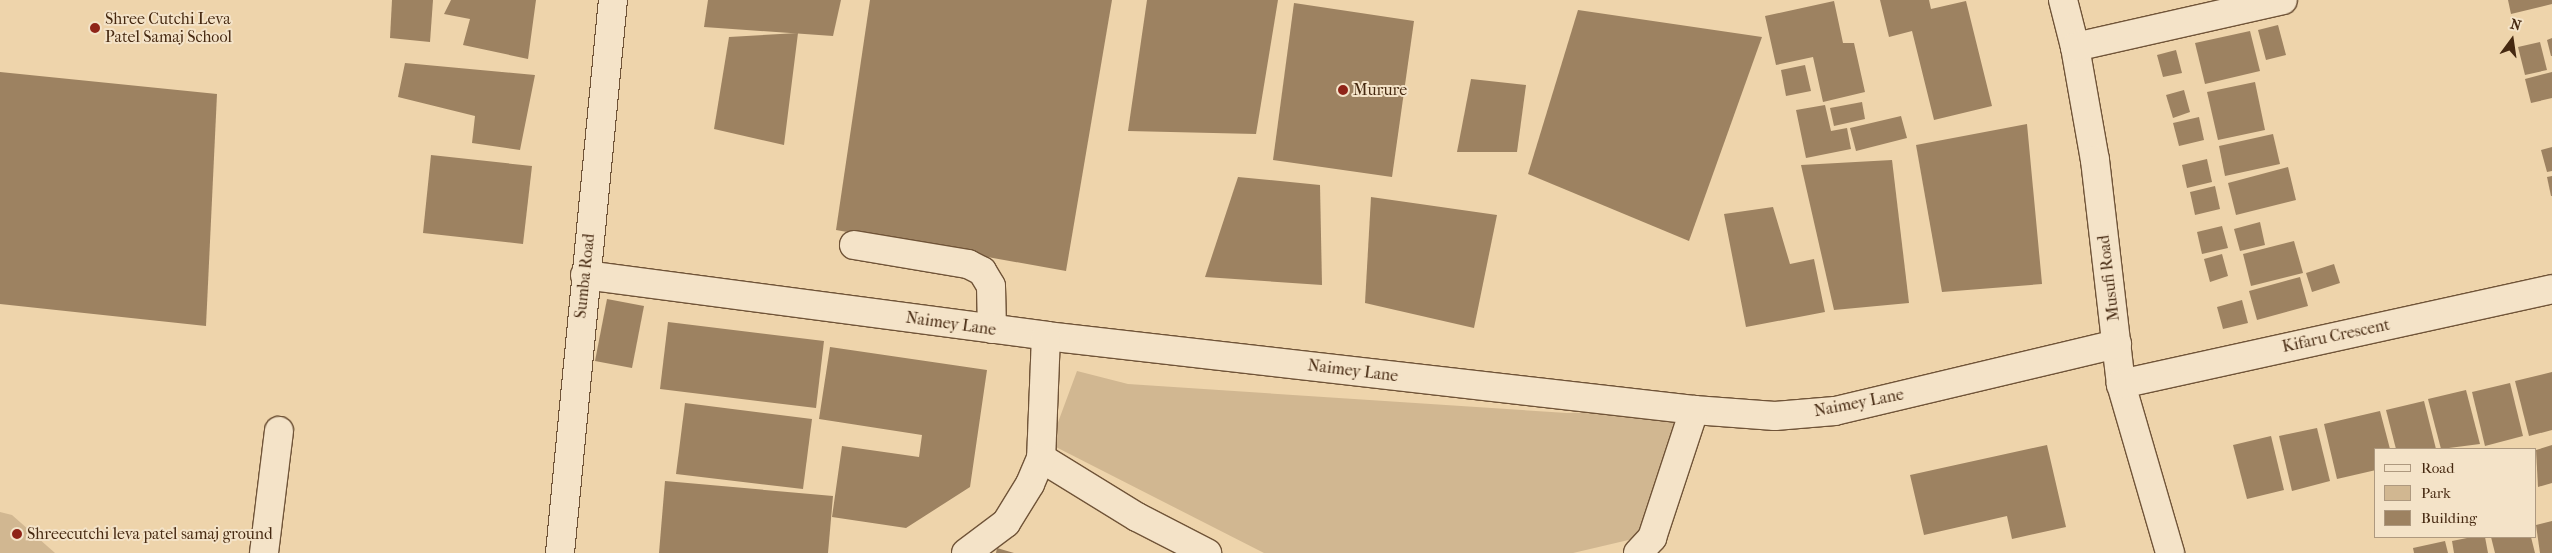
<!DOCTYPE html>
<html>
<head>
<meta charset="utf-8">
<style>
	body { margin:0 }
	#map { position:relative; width:2552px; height:553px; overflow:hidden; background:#eed4ab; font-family:"IM FELL French Canon",serif }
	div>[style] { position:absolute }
	.green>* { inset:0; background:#d1b791 }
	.building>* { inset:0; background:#9d8261 }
	.roads { filter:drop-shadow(1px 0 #705438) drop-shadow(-1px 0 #705438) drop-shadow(0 1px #705438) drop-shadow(0 -1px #705438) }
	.minor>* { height:28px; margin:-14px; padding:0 14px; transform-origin:14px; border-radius:14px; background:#f4e3c8 }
	.dots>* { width:14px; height:14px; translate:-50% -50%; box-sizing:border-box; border:2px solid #f4e3c8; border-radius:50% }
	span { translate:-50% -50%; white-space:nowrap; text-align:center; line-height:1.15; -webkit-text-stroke:4px #f4e3c8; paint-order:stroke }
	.poi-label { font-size:16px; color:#462911 }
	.left { translate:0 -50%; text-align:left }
	.street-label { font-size:16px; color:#462911 }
	.legend { position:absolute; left:2374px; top:448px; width:162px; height:90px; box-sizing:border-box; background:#f4e3c8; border:1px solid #ae997f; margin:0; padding:6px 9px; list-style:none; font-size:15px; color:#462911 }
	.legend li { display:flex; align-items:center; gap:10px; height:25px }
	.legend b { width:25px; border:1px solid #ae997f }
	.north { position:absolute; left:2487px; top:15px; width:50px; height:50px; -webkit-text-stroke:4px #f4e3c8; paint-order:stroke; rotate:14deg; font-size:14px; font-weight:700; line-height:20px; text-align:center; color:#462911 }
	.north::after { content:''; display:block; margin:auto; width:18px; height:22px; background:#462911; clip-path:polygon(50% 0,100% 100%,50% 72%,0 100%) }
</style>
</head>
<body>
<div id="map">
	<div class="green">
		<i style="clip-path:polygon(1077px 371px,1128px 384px,1567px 413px,1694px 410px,1637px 538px,1573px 553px,1264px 553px,1050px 444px)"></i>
		<i style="clip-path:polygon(0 512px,12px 515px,55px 553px,0 553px)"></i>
	</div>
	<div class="building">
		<i style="clip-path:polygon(392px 0,433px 0,430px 42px,390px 38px)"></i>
		<i style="clip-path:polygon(451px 0,536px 0,528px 59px,463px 45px,470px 19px,444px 14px)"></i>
		<i style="clip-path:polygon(708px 0,841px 0,833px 36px,704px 27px)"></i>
		<i style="clip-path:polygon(870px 0,1112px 0,1066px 271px,836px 230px)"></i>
		<i style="clip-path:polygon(1147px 0,1278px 0,1256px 134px,1128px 131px)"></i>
		<i style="clip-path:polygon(1880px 0,1929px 0,1931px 9px,1966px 1px,1992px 106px,1934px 120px,1912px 31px,1889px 37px)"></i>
		<i style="clip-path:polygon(2508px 0,2552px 0,2552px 4px,2511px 14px)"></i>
		<i style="clip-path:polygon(1834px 1px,1843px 43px,1854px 43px,1865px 92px,1823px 102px,1813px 57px,1776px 65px,1765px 16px)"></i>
		<i style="clip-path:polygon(1294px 3px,1414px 21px,1392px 177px,1273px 160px)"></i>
		<i style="clip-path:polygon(1578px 10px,1762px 37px,1689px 241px,1528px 174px)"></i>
		<i style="clip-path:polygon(2278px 25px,2286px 55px,2266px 60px,2258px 30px)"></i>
		<i style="clip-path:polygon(2250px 31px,2260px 71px,2205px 84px,2195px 43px)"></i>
		<i style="clip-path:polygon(798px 33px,784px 145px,714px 129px,729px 37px)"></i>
		<i style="clip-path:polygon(2552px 38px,2552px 56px,2551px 56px,2547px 40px)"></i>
		<i style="clip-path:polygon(2540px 42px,2547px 70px,2525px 75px,2518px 47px)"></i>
		<i style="clip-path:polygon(2176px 50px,2182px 73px,2163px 77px,2157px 55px)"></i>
		<i style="clip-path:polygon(405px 63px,535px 75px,520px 150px,472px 143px,475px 116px,398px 97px)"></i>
		<i style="clip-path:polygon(1805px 65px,1811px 91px,1786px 96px,1781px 70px)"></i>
		<i style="clip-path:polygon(0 72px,217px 94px,206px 326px,0 304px)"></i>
		<i style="clip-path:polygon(2552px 72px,2552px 98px,2531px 103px,2525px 79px)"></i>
		<i style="clip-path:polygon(1471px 79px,1526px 85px,1517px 152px,1457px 152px)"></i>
		<i style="clip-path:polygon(2255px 82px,2265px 130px,2218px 140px,2207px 92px)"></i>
		<i style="clip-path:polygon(2184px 90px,2190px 112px,2173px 118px,2166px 95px)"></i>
		<i style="clip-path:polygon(1862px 102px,1865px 119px,1834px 126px,1830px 108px)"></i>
		<i style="clip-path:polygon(1825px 105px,1831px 131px,1847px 128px,1851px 149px,1806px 158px,1796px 110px)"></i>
		<i style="clip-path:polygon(1901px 116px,1907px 138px,1856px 151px,1850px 128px)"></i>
		<i style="clip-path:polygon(2199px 117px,2204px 140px,2179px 146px,2173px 123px)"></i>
		<i style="clip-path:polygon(2027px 124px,2042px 284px,1942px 292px,1916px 145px)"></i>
		<i style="clip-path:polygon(2273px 134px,2280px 164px,2225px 176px,2219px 146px)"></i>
		<i style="clip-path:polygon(2552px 147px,2552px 171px,2547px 172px,2541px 150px)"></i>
		<i style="clip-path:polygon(431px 155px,532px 166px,523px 244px,423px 233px)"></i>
		<i style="clip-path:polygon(2207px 159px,2212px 182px,2187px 188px,2182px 165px)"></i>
		<i style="clip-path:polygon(1892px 160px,1909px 303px,1834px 310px,1801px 165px)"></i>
		<i style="clip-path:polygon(2288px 167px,2296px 200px,2236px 215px,2228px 183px)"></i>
		<i style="clip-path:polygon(2552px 176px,2552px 196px,2551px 196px,2547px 177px)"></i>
		<i style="clip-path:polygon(1238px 177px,1320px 185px,1322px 285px,1205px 277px)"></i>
		<i style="clip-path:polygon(2215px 186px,2220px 209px,2195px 215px,2190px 192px)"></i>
		<i style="clip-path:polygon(1371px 197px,1497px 215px,1474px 328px,1365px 303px)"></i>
		<i style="clip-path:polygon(1773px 207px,1790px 264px,1814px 259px,1825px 312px,1746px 327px,1724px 214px)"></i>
		<i style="clip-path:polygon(2260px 222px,2265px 245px,2240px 251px,2234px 229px)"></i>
		<i style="clip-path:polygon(2222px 226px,2228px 248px,2202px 254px,2197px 232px)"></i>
		<i style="clip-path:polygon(2294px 241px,2303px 273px,2251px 286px,2243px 254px)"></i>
		<i style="clip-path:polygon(2222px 254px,2228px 276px,2210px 282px,2204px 259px)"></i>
		<i style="clip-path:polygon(2334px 264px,2340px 283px,2312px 292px,2306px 273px)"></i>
		<i style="clip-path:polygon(2300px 277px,2308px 306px,2257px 320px,2249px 291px)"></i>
		<i style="clip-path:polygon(607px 299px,644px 306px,632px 368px,595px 361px)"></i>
		<i style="clip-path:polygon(2242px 300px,2248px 323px,2223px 329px,2217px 307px)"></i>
		<i style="clip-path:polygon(668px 322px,824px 341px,816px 408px,660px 389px)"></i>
		<i style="clip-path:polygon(830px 347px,987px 370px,970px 487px,906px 528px,832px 517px,842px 446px,919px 457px,922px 435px,819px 419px)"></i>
		<i style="clip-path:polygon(2552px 372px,2552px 430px,2529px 436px,2515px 381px)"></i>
		<i style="clip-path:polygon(2510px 383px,2523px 436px,2485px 446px,2472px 392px)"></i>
		<i style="clip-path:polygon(2466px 390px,2480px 444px,2441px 449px,2428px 399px)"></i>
		<i style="clip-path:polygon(2424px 401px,2436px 449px,2396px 449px,2386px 410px)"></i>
		<i style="clip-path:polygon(685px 403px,812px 419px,803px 489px,676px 474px)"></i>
		<i style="clip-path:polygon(2380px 411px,2390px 449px,2376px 449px,2376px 470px,2337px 479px,2324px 424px)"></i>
		<i style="clip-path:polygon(2317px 428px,2330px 481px,2292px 491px,2279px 436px)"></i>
		<i style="clip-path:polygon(2271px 436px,2284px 490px,2247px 499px,2233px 445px)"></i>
		<i style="clip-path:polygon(2047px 445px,2066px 527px,2012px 539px,2007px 516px,1924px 535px,1910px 475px)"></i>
		<i style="clip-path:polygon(2552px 445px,2552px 483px,2538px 487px,2536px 450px)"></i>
		<i style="clip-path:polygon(665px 481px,833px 496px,828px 553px,659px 553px)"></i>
		<i style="clip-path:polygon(2552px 521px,2552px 553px,2540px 553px,2536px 525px)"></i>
		<i style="clip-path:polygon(2472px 537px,2485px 537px,2488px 553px,2454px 553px,2452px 541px)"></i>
		<i style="clip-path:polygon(2491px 537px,2531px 537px,2535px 553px,2495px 553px)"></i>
		<i style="clip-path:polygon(2445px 541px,2448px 553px,2414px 553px,2413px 548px)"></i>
		<i style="clip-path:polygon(997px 548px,1014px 553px,996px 553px)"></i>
	</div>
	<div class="roads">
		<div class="minor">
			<i style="left:2063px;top:0;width:49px;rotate:75.7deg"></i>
			<i style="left:2075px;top:47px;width:115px;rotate:80deg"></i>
			<i style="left:2095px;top:160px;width:226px;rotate:83.4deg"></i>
			<i style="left:2121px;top:384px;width:176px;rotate:73.8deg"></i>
			<i style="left:2075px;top:47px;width:213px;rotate:-12.7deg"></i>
			<i style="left:854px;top:245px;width:116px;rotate:9.5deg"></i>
			<i style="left:968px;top:264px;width:16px;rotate:27deg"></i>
			<i style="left:982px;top:271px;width:17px;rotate:59deg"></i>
			<i style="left:991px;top:286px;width:43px;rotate:88.7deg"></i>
			<i style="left:585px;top:275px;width:465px;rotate:7.5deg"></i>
			<i style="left:1046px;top:336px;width:652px;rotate:6.51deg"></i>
			<i style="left:1694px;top:410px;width:81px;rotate:4.2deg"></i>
			<i style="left:1775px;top:416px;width:60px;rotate:-4.8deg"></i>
			<i style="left:1835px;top:411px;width:290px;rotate:-13.4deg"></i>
			<i style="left:1046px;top:336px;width:122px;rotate:92.3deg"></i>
			<i style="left:1041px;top:458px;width:113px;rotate:31.6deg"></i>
			<i style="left:1137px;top:517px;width:79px;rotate:27.2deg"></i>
			<i style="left:2121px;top:384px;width:441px;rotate:-12.4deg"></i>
			<i style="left:264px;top:553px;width:123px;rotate:-83deg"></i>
			<i style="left:560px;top:553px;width:556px;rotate:-84.53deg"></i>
			<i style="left:966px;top:553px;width:50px;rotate:-36.9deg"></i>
			<i style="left:1006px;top:523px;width:46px;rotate:-58.4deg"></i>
			<i style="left:1030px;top:484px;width:28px;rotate:-67deg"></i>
			<i style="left:1638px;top:553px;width:21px;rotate:-47deg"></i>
			<i style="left:1652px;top:538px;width:135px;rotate:-71.8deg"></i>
		</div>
	</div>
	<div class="dots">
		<i style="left:95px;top:28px;background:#8f2418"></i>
		<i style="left:1343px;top:90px;background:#8f2418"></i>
		<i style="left:17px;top:534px;background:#8f2418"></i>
	</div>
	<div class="poi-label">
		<span class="left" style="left:105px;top:28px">Shree Cutchi Leva<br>Patel Samaj School</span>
		<span class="left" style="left:1353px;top:90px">Murure</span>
		<span class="left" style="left:27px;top:534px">Shreecutchi leva patel samaj ground</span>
	</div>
	<div class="street-label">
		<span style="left:585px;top:276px;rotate:-84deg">Sumba Road</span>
		<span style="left:2109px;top:278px;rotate:-97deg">Musufi Road</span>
		<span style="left:951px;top:324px;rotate:8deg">Naimey Lane</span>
		<span style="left:2336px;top:336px;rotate:-12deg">Kifaru Crescent</span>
		<span style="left:1353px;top:371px;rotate:7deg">Naimey Lane</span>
		<span style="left:1859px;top:403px;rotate:-11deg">Naimey Lane</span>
	</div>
	<ul class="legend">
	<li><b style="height:6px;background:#f4e3c8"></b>Road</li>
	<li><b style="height:14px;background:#d1b791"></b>Park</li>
	<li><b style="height:14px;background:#9d8261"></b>Building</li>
	</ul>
	<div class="north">N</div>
</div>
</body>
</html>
